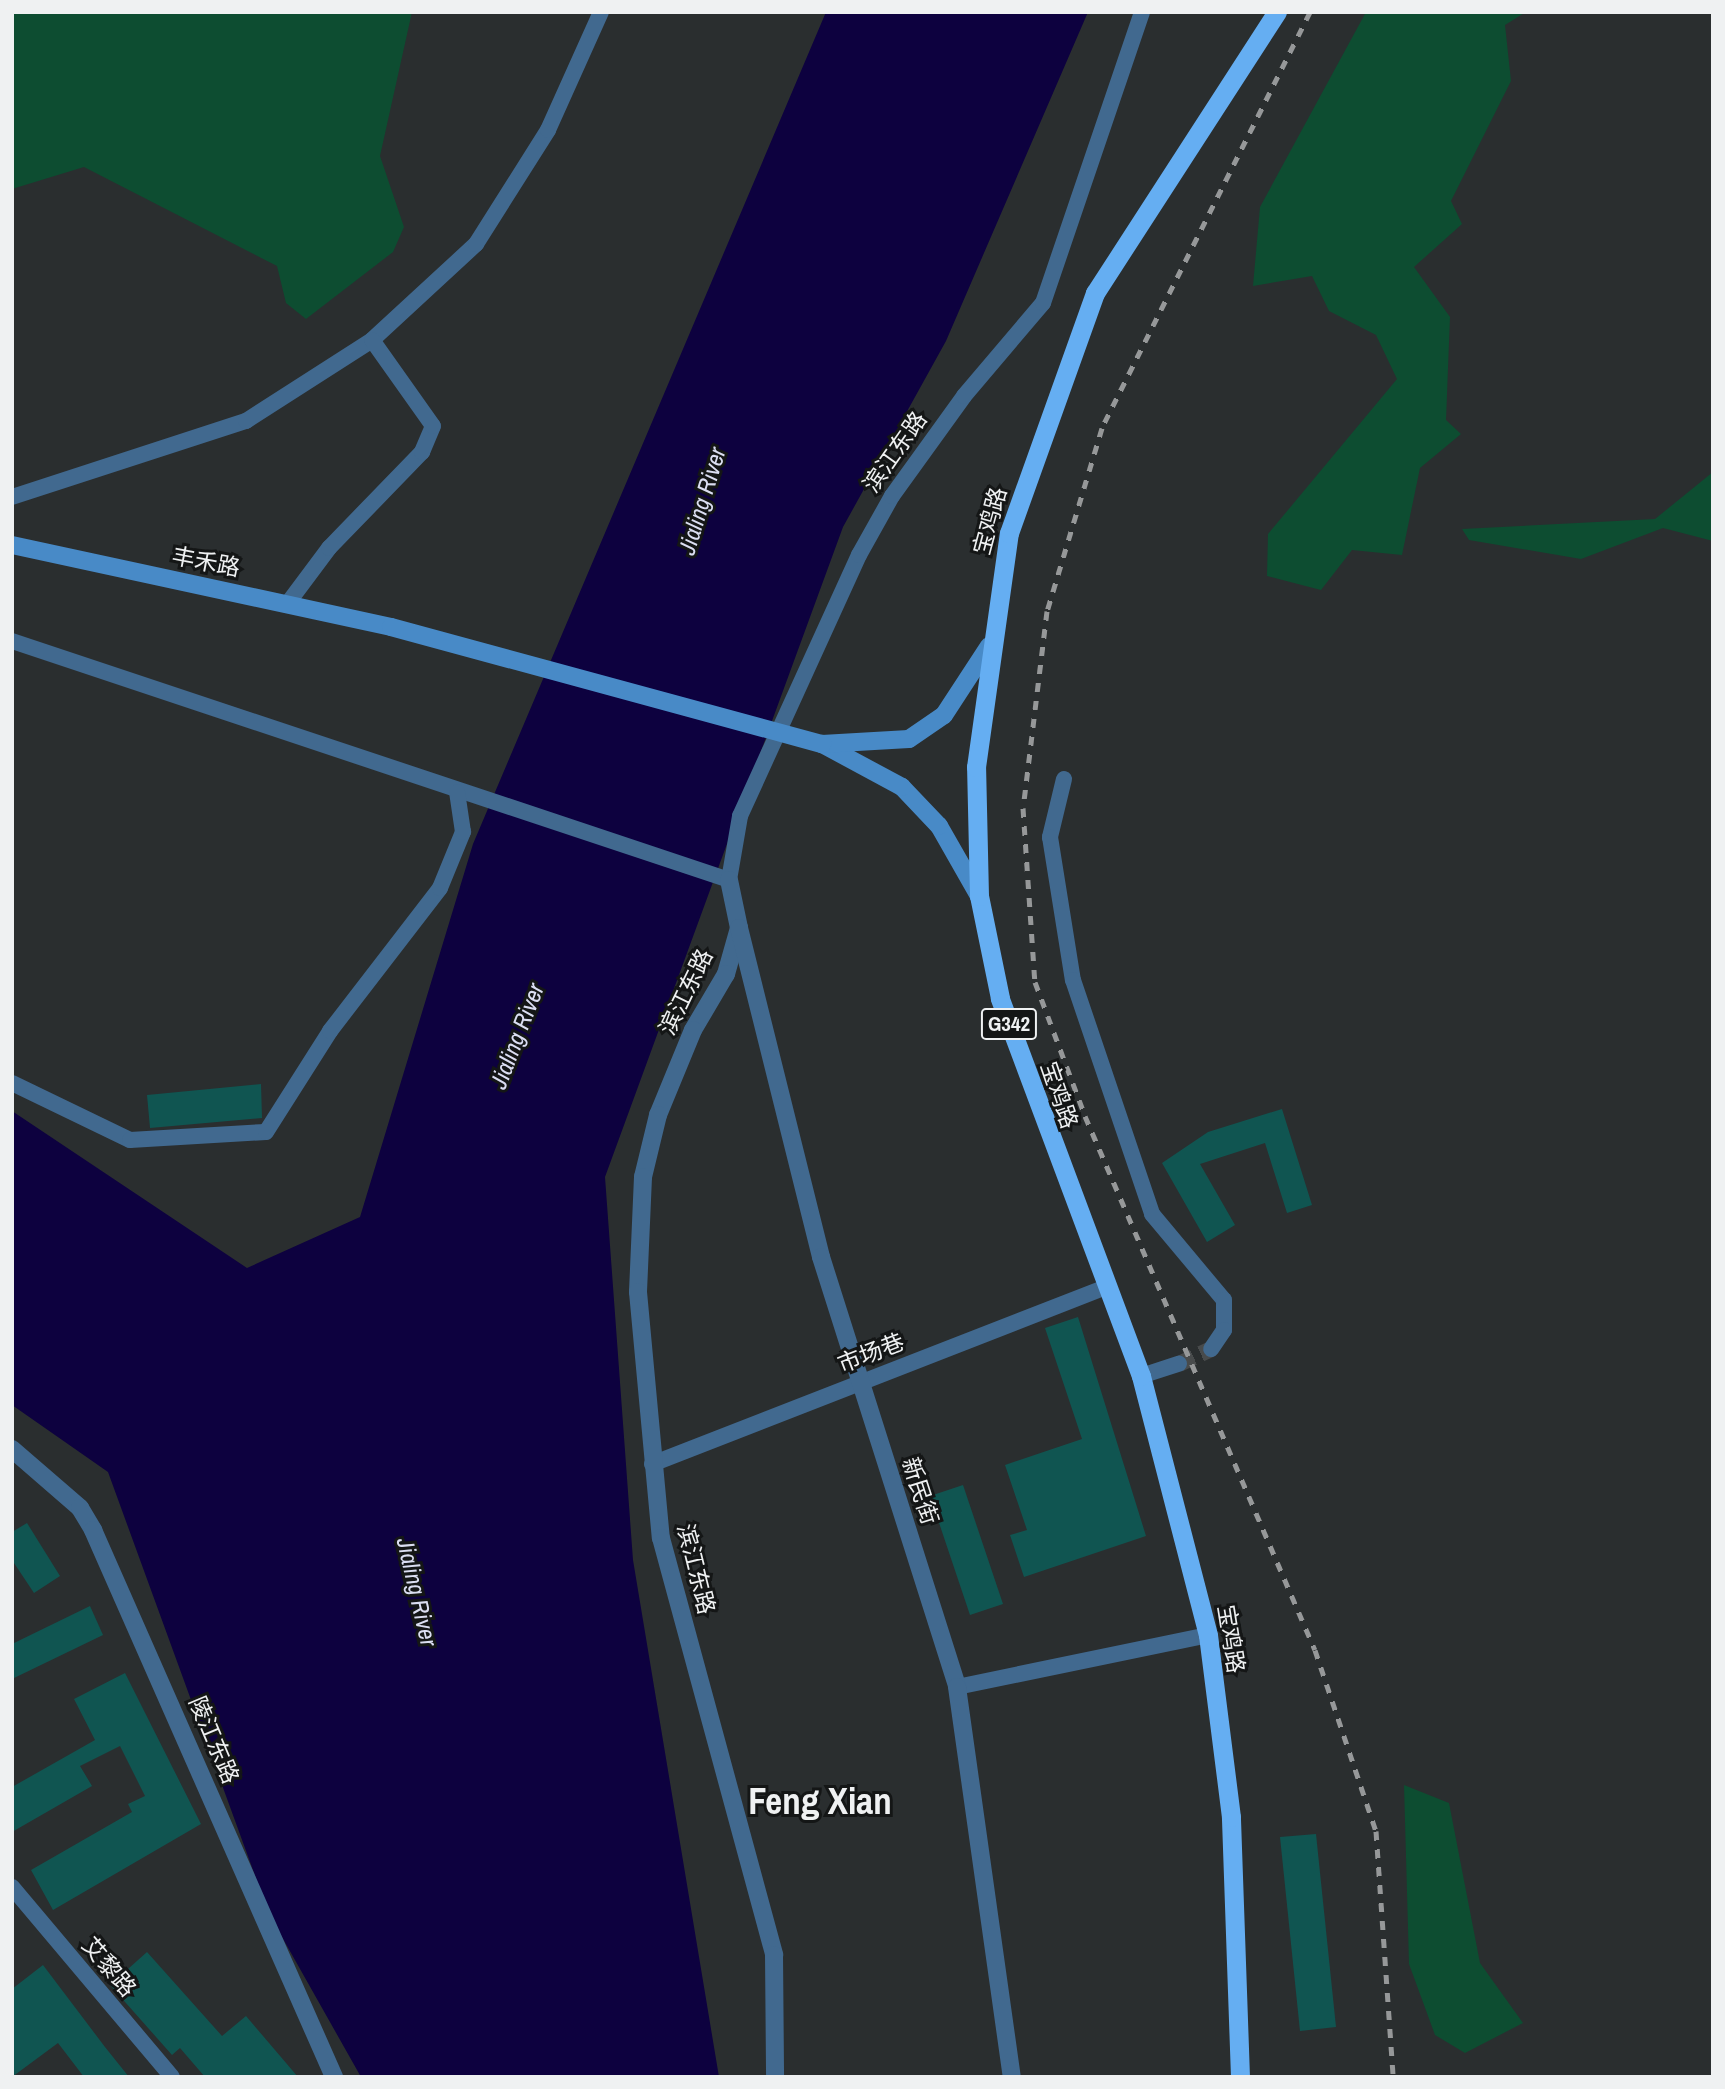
<!DOCTYPE html>
<html>
<head>
<meta charset="utf-8">
<style>
	body { margin:0 }
	#map { position:relative; width:1725px; height:2089px; overflow:hidden; background:#2a2e2f; font-family:"Archivo Narrow","Noto Sans SC",sans-serif }
	div>[style] { position:absolute }
	.green>* { inset:0; background:#0d4d31 }
	.water>* { inset:0; background:#0d013f }
	.building>* { inset:0; background:#105551 }
	.minor-tunnel>* { height:16px; margin-top:-8px; transform-origin:0; background:repeating-linear-gradient(90deg,#484b4c 0 16px,transparent 0 24px) }
	.minor>* { height:16px; margin:-8px; padding:0 8px; transform-origin:8px; border-radius:8px; background:#41698f }
	.tertiary>* { height:18px; margin:-9px; padding:0 9px; transform-origin:9px; border-radius:9px; background:#41698f }
	.secondary>* { height:18px; margin:-9px; padding:0 9px; transform-origin:9px; border-radius:9px; background:#488ac7 }
	.trunk>* { height:19px; margin:-9.5px; padding:0 9.5px; transform-origin:9.5px; border-radius:9.5px; background:#65aef2 }
	.rail>* { height:5px; margin-top:-2.5px; transform-origin:0; background:repeating-linear-gradient(90deg,#969899 0 9px,transparent 0 18px) }
	.secondary-bridge>* { height:18px; margin:-9px; padding:0 9px; transform-origin:9px; border-radius:9px; background:#488ac7 }
	span { translate:-50% -50%; white-space:nowrap; text-align:center; line-height:1.15; -webkit-text-stroke:6px #141616; paint-order:stroke }
	.shield-label span { padding:2px 5px; background:#141616; border:2px solid; border-radius:5px; -webkit-text-stroke-width:0 }
	.shield-label { font-size:21px; color:#eff1f2; font-weight:700 }
	.street-label { font-size:23px; color:#eff1f2 }
	.water-label { font-size:24px; color:#dbdef2; font-style:italic }
	.town-label { font-size:37px; color:#eff1f2; font-weight:700 }
	.frame { position:absolute; inset:0; border:14px solid #eff1f2; pointer-events:none }
</style>
</head>
<body>
<div id="map">
	<div class="green">
		<i style="clip-path:polygon(12px 12px,412px 12px,380px 156px,404px 227px,393px 252px,306px 319px,286px 303px,277px 266px,84px 167px,12px 189px)"></i>
		<i style="clip-path:polygon(1366px 12px,1526px 12px,1505px 25px,1511px 81px,1451px 201px,1462px 224px,1414px 267px,1450px 317px,1446px 420px,1461px 434px,1420px 468px,1402px 555px,1352px 550px,1321px 590px,1267px 576px,1268px 534px,1397px 379px,1376px 335px,1329px 311px,1312px 276px,1253px 286px,1260px 207px)"></i>
		<i style="clip-path:polygon(1713px 472px,1713px 541px,1663px 528px,1581px 559px,1469px 540px,1462px 529px,1655px 519px)"></i>
		<i style="clip-path:polygon(1404px 1785px,1449px 1803px,1480px 1963px,1523px 2023px,1465px 2053px,1435px 2035px,1409px 1964px)"></i>
	</div>
	<div class="water">
		<i style="clip-path:polygon(826px 12px,1088px 12px,946px 341px,843px 527px,605px 1177px,633px 1560px,719px 2077px,361px 2077px,269px 1914px,108px 1472px,12px 1405px,12px 1111px,247px 1268px,360px 1217px,473px 844px)"></i>
	</div>
	<div class="building">
		<i style="clip-path:polygon(261px 1084px,262px 1118px,150px 1128px,147px 1095px)"></i>
		<i style="clip-path:polygon(1282px 1109px,1312px 1205px,1287px 1213px,1265px 1143px,1200px 1164px,1235px 1225px,1207px 1242px,1162px 1163px,1208px 1132px)"></i>
		<i style="clip-path:polygon(1078px 1317px,1146px 1536px,1024px 1577px,1010px 1535px,1027px 1530px,1005px 1465px,1082px 1439px,1045px 1328px)"></i>
		<i style="clip-path:polygon(963px 1485px,1003px 1604px,970px 1615px,930px 1496px)"></i>
		<i style="clip-path:polygon(27px 1523px,60px 1576px,34px 1593px,12px 1560px,12px 1532px)"></i>
		<i style="clip-path:polygon(90px 1606px,103px 1635px,12px 1679px,12px 1644px)"></i>
		<i style="clip-path:polygon(125px 1673px,201px 1824px,53px 1910px,31px 1870px,132px 1812px,128px 1804px,145px 1796px,120px 1746px,80px 1766px,92px 1786px,12px 1832px,12px 1787px,95px 1740px,74px 1699px)"></i>
		<i style="clip-path:polygon(1316px 1834px,1336px 2027px,1300px 2031px,1280px 1837px)"></i>
		<i style="clip-path:polygon(147px 1952px,222px 2036px,246px 2016px,298px 2077px,205px 2077px,180px 2048px,172px 2055px,110px 1985px)"></i>
		<i style="clip-path:polygon(43px 1965px,105px 2047px,129px 2077px,84px 2077px,58px 2043px,12px 2077px,12px 1989px)"></i>
	</div>
	<div class="minor-tunnel">
		<i style="left:1179px;top:1364px;width:35px;rotate:-25deg"></i>
	</div>
	<div class="minor">
		<i style="left:12px;top:497px;width:246px;rotate:-18deg"></i>
		<i style="left:246px;top:421px;width:150px;rotate:-32.7deg"></i>
		<i style="left:372px;top:340px;width:142px;rotate:-42.7deg"></i>
		<i style="left:476px;top:244px;width:135px;rotate:-57.7deg"></i>
		<i style="left:548px;top:130px;width:129px;rotate:-65.8deg"></i>
		<i style="left:288px;top:603px;width:69px;rotate:-53.3deg"></i>
		<i style="left:329px;top:548px;width:134px;rotate:-45.9deg"></i>
		<i style="left:422px;top:452px;width:28px;rotate:-67deg"></i>
		<i style="left:433px;top:426px;width:105px;rotate:-125.3deg"></i>
		<i style="left:12px;top:641px;width:756px;rotate:18.43deg"></i>
		<i style="left:729px;top:880px;width:65px;rotate:-80.2deg"></i>
		<i style="left:740px;top:816px;width:287px;rotate:-65.5deg"></i>
		<i style="left:859px;top:555px;width:68px;rotate:-60.8deg"></i>
		<i style="left:892px;top:496px;width:123px;rotate:-54.2deg"></i>
		<i style="left:964px;top:396px;width:122px;rotate:-49.7deg"></i>
		<i style="left:1043px;top:303px;width:307px;rotate:-71.2deg"></i>
		<i style="left:1064px;top:779px;width:60px;rotate:103.6deg"></i>
		<i style="left:1050px;top:837px;width:145px;rotate:80.9deg"></i>
		<i style="left:1073px;top:980px;width:247px;rotate:71.3deg"></i>
		<i style="left:1152px;top:1214px;width:112px;rotate:50.1deg"></i>
		<i style="left:1224px;top:1300px;width:30px;rotate:90deg"></i>
		<i style="left:1224px;top:1330px;width:23px;rotate:124deg"></i>
		<i style="left:12px;top:1083px;width:131px;rotate:25.8deg"></i>
		<i style="left:130px;top:1140px;width:136px;rotate:-3.4deg"></i>
		<i style="left:266px;top:1132px;width:120px;rotate:-57.6deg"></i>
		<i style="left:330px;top:1031px;width:180px;rotate:-52.4deg"></i>
		<i style="left:440px;top:888px;width:61px;rotate:-67.7deg"></i>
		<i style="left:463px;top:832px;width:40px;rotate:-98.5deg"></i>
		<i style="left:1141px;top:1376px;width:40px;rotate:-18deg"></i>
		<i style="left:652px;top:1464px;width:487px;rotate:-21.3deg"></i>
		<i style="left:957px;top:1687px;width:256px;rotate:-11.7deg"></i>
		<i style="left:12px;top:1887px;width:248px;rotate:49.9deg"></i>
	</div>
	<div class="tertiary">
		<i style="left:729px;top:880px;width:49px;rotate:78.2deg"></i>
		<i style="left:739px;top:928px;width:48px;rotate:105.8deg"></i>
		<i style="left:726px;top:974px;width:65px;rotate:120.5deg"></i>
		<i style="left:693px;top:1030px;width:92px;rotate:112.4deg"></i>
		<i style="left:658px;top:1115px;width:64px;rotate:103.6deg"></i>
		<i style="left:643px;top:1177px;width:115px;rotate:92.5deg"></i>
		<i style="left:638px;top:1292px;width:247px;rotate:84.7deg"></i>
		<i style="left:661px;top:1538px;width:432px;rotate:74.8deg"></i>
		<i style="left:774px;top:1955px;width:122px;rotate:89.5deg"></i>
		<i style="left:739px;top:928px;width:339px;rotate:76deg"></i>
		<i style="left:821px;top:1257px;width:451px;rotate:72.4deg"></i>
		<i style="left:957px;top:1687px;width:394px;rotate:82deg"></i>
		<i style="left:12px;top:1449px;width:90px;rotate:40.9deg"></i>
		<i style="left:80px;top:1508px;width:26px;rotate:59deg"></i>
		<i style="left:93px;top:1530px;width:598px;rotate:66.22deg"></i>
	</div>
	<div class="secondary">
		<i style="left:12px;top:545px;width:388px;rotate:12.2deg"></i>
		<i style="left:979px;top:896px;width:81px;rotate:-119.7deg"></i>
		<i style="left:939px;top:826px;width:54px;rotate:-133.5deg"></i>
		<i style="left:902px;top:787px;width:91px;rotate:-151.7deg"></i>
		<i style="left:822px;top:744px;width:87px;rotate:-3.3deg"></i>
		<i style="left:909px;top:739px;width:42px;rotate:-34.4deg"></i>
		<i style="left:944px;top:715px;width:82px;rotate:-56.9deg"></i>
	</div>
	<div class="trunk">
		<i style="left:1240px;top:2077px;width:260px;rotate:-92deg"></i>
		<i style="left:1231px;top:1817px;width:183px;rotate:-97.2deg"></i>
		<i style="left:1208px;top:1635px;width:268px;rotate:-104.5deg"></i>
		<i style="left:1141px;top:1376px;width:403px;rotate:-110.5deg"></i>
		<i style="left:1000px;top:998px;width:104px;rotate:-101.6deg"></i>
		<i style="left:979px;top:896px;width:129px;rotate:-91.3deg"></i>
		<i style="left:976px;top:767px;width:236px;rotate:-82deg"></i>
		<i style="left:1009px;top:533px;width:255px;rotate:-70.3deg"></i>
		<i style="left:1095px;top:293px;width:335px;rotate:-57.1deg"></i>
	</div>
	<div class="rail">
		<i style="left:1310px;top:12px;width:465px;rotate:116.6deg"></i>
		<i style="left:1102px;top:428px;width:191px;rotate:106.7deg"></i>
		<i style="left:1047px;top:611px;width:198px;rotate:96.9deg"></i>
		<i style="left:1023px;top:808px;width:174px;rotate:86.1deg"></i>
		<i style="left:1035px;top:982px;width:143px;rotate:69.5deg"></i>
		<i style="left:1085px;top:1116px;width:581px;rotate:66.7deg"></i>
		<i style="left:1315px;top:1650px;width:191px;rotate:71.4deg"></i>
		<i style="left:1376px;top:1831px;width:247px;rotate:86deg"></i>
	</div>
	<div class="secondary-bridge">
		<i style="left:391px;top:627px;width:447px;rotate:15.2deg"></i>
	</div>
	<div class="shield-label">
		<span style="left:1009px;top:1024px">G342</span>
	</div>
	<div class="street-label">
		<span style="left:895px;top:452px;rotate:-55deg">滨江东路</span>
		<span style="left:990px;top:521px;rotate:-75deg">宝鸡路</span>
		<span style="left:206px;top:562px;rotate:11deg">丰禾路</span>
		<span style="left:686px;top:992px;rotate:-64deg">滨江东路</span>
		<span style="left:1059px;top:1095px;rotate:71deg">宝鸡路</span>
		<span style="left:871px;top:1353px;rotate:-21deg">市场巷</span>
		<span style="left:920px;top:1491px;rotate:72deg">新民街</span>
		<span style="left:696px;top:1569px;rotate:76deg">滨江东路</span>
		<span style="left:1231px;top:1639px;rotate:81deg">宝鸡路</span>
		<span style="left:214px;top:1740px;rotate:67deg">陵江东路</span>
		<span style="left:109px;top:1967px;rotate:50deg">艾黎路</span>
	</div>
	<div class="water-label">
		<span style="left:702px;top:501px;rotate:-73deg">Jialing River</span>
		<span style="left:517px;top:1036px;rotate:-69deg">Jialing River</span>
		<span style="left:417px;top:1592px;rotate:77deg">Jialing River</span>
	</div>
	<div class="town-label">
		<span style="left:820px;top:1801px">Feng Xian</span>
	</div>
	<div class="frame"></div>
</div>
</body>
</html>
